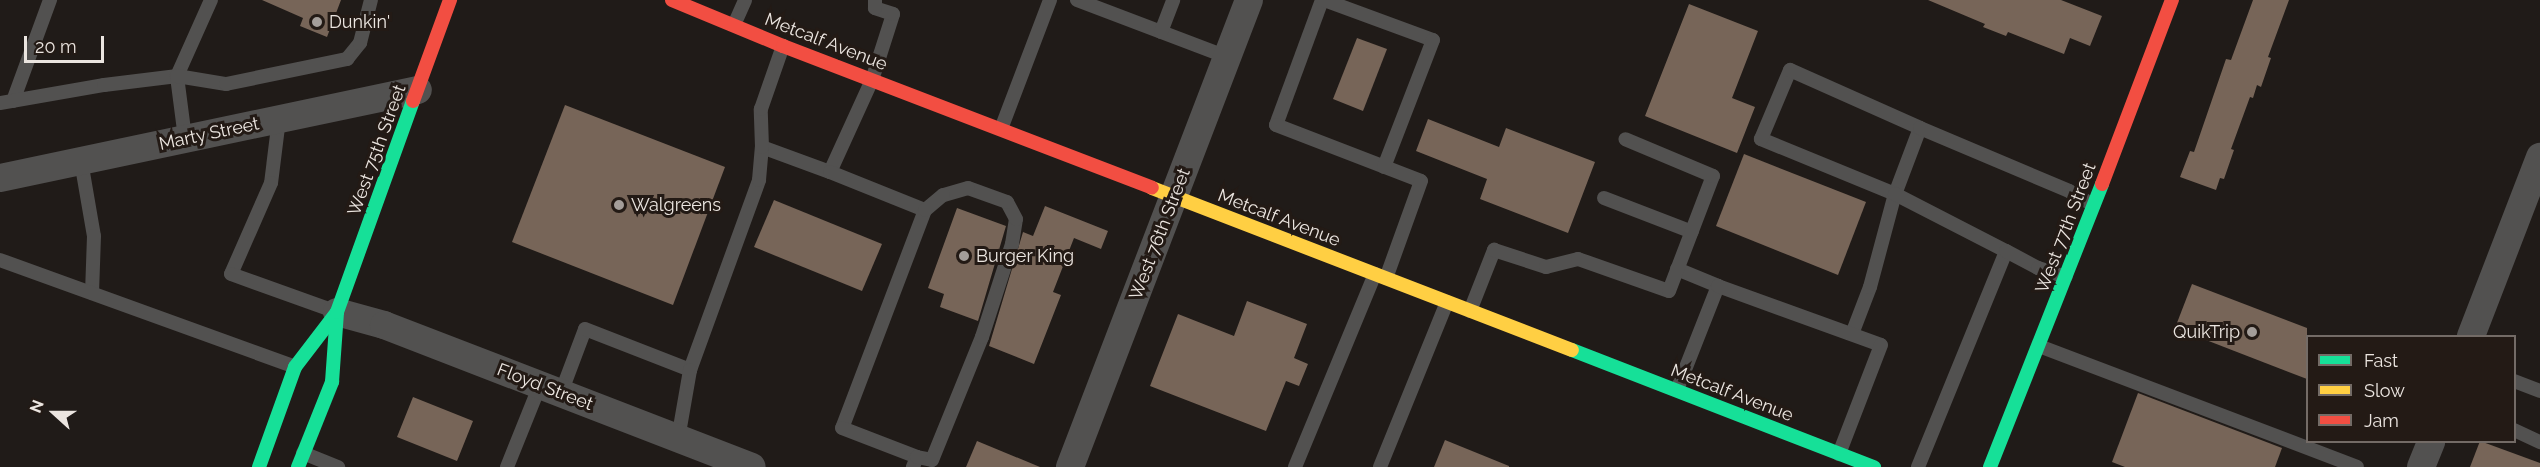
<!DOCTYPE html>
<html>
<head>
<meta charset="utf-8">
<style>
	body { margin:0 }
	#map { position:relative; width:2540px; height:467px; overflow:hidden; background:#201b18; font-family:Raleway,sans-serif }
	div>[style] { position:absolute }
	.building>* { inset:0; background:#776558 }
	.lane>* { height:14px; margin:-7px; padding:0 7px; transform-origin:7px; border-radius:7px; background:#525150 }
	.street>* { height:28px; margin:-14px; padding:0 14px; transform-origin:14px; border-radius:14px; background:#525150 }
	.fast>* { height:14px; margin:-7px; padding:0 7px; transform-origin:7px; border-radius:7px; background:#16e098 }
	.slow>* { height:14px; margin:-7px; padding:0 7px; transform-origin:7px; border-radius:7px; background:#ffcf43 }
	.jam>* { height:14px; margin:-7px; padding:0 7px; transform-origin:7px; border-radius:7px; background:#f24e42 }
	.dots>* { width:16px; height:16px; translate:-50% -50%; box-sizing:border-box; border:3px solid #231a15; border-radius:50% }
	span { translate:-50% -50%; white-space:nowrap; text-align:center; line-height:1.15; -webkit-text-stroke:6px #231a15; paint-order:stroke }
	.poi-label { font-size:18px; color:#ebe5e0 }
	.left { translate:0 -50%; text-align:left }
	.right { translate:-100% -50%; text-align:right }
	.street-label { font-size:18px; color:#ebe5e0 }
	.legend { position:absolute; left:2306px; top:335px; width:210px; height:108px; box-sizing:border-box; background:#231a15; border:2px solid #736b66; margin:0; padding:8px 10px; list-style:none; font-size:18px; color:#ebe5e0 }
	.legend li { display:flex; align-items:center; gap:12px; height:30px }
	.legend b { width:30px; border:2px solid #736b66 }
	.north { position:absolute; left:24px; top:383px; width:60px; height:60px; -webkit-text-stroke:4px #231a15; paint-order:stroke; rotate:291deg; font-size:16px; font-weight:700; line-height:24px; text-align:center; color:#ebe5e0 }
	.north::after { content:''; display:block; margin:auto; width:21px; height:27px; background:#ebe5e0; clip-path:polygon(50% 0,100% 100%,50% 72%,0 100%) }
	.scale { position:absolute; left:24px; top:36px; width:80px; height:27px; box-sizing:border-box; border:3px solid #ebe5e0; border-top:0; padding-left:8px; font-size:18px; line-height:21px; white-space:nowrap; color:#ebe5e0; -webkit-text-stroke:4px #231a15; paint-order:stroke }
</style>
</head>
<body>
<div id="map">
	<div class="building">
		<i style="clip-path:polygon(262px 0,341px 0,327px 37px,300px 26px,303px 18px)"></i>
		<i style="clip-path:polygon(1928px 0,2061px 0,2102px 16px,2090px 46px,2070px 38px,2064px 54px,2008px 32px,2006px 36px,1983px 27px,1985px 24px)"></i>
		<i style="clip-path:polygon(2253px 0,2289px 0,2268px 57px,2271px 58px,2261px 87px,2257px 85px,2253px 98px,2250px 97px,2231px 149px,2234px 150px,2224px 179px,2220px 178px,2216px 190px,2180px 177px,2190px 151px,2194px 152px,2226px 59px,2231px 60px)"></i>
		<i style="clip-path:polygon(1689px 4px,1758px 31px,1732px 98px,1755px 107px,1737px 153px,1645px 116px)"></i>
		<i style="clip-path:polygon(1357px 38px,1387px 49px,1363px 111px,1333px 99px)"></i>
		<i style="clip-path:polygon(565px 105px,725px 167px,673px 305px,512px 242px)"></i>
		<i style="clip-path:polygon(1428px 119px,1499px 147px,1506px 128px,1595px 162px,1568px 233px,1480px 199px,1487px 179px,1416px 151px)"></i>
		<i style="clip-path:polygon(1744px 154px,1866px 202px,1838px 275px,1716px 226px)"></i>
		<i style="clip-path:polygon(774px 200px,882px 244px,862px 291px,754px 247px)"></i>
		<i style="clip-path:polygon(1045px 206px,1108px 231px,1101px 249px,1074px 238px,1053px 292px,1061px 295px,1034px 364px,989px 346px,1023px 232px,1033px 236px)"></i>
		<i style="clip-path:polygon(957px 208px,1006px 226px,978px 321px,940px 307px,944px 294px,928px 288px)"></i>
		<i style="clip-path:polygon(2192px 284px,2307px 328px,2307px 379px,2175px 328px)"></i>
		<i style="clip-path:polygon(1247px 301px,1307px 324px,1294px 358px,1308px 364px,1299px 386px,1286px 381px,1266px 431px,1150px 386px,1178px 314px,1234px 336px)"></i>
		<i style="clip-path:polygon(2138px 393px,2282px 448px,2275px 467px,2125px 467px,2112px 462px)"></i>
		<i style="clip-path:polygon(413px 397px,473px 421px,457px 461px,397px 437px)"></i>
		<i style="clip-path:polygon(1445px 440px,1509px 466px,1509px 467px,1434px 467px)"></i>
		<i style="clip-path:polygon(977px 441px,1040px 467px,966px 467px)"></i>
		<i style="clip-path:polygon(2480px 441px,2540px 463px,2540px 467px,2470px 467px)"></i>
	</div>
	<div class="lane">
		<i style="left:1077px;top:0;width:160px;rotate:20.8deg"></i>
		<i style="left:1322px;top:0;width:133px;rotate:110.2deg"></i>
		<i style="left:1276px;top:125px;width:155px;rotate:21.1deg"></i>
		<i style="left:1421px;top:181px;width:103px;rotate:109.8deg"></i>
		<i style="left:1324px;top:0;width:116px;rotate:20.2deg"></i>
		<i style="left:1433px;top:40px;width:136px;rotate:111.1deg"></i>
		<i style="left:734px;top:25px;width:27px;rotate:-66deg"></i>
		<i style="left:1161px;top:32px;width:34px;rotate:-69deg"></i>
		<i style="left:13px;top:101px;width:108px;rotate:-69.9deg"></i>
		<i style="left:0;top:103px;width:106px;rotate:-9.8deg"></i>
		<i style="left:104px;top:85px;width:74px;rotate:-7deg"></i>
		<i style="left:177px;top:76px;width:83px;rotate:-65.9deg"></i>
		<i style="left:279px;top:119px;width:64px;rotate:97.1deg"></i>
		<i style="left:271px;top:183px;width:99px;rotate:113.7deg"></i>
		<i style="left:231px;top:274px;width:113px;rotate:19.7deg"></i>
		<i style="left:1920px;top:128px;width:71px;rotate:110.7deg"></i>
		<i style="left:1895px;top:194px;width:145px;rotate:-157.7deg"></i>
		<i style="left:1761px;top:139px;width:75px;rotate:-67.2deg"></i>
		<i style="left:1790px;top:70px;width:142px;rotate:24deg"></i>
		<i style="left:1920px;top:128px;width:162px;rotate:22.9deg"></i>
		<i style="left:2069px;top:191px;width:28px;rotate:30deg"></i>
		<i style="left:1001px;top:129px;width:138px;rotate:-69.2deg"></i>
		<i style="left:185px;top:138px;width:63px;rotate:-97.4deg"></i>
		<i style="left:177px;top:76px;width:50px;rotate:9.3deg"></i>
		<i style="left:226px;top:84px;width:124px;rotate:-11.7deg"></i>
		<i style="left:347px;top:59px;width:21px;rotate:-51deg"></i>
		<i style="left:360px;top:43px;width:44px;rotate:-75.7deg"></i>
		<i style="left:762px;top:147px;width:72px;rotate:20.2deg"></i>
		<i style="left:830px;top:172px;width:101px;rotate:-65.5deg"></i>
		<i style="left:872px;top:80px;width:69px;rotate:-72.3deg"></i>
		<i style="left:893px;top:14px;width:19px;rotate:-162deg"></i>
		<i style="left:875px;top:8px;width:8px;rotate:-90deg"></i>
		<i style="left:81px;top:161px;width:76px;rotate:80.2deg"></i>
		<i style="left:94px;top:236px;width:57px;rotate:92deg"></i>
		<i style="left:830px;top:172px;width:102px;rotate:21.8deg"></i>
		<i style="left:925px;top:210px;width:233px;rotate:110.8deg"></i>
		<i style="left:842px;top:428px;width:80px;rotate:21.1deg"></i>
		<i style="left:917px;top:457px;width:11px;rotate:112deg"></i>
		<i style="left:1604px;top:198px;width:94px;rotate:21.1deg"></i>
		<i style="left:0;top:260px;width:314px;rotate:19.9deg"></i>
		<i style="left:1677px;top:269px;width:44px;rotate:22.5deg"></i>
		<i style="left:1470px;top:311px;width:66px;rotate:-68.5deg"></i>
		<i style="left:1494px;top:250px;width:55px;rotate:18.1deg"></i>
		<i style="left:1546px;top:267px;width:33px;rotate:-14deg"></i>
		<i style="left:1578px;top:259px;width:96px;rotate:19.4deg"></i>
		<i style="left:1669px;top:291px;width:123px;rotate:-69.1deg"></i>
		<i style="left:1713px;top:176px;width:95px;rotate:-157.2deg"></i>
		<i style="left:1852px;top:334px;width:50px;rotate:-69deg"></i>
		<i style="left:1870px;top:287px;width:96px;rotate:-75deg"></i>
		<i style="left:1895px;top:194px;width:125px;rotate:27.2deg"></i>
		<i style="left:2039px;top:346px;width:340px;rotate:20.8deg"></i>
		<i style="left:2514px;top:381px;width:28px;rotate:21deg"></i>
		<i style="left:1677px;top:390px;width:112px;rotate:-68.5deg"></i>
		<i style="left:1718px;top:286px;width:173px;rotate:19.9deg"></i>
		<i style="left:1881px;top:345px;width:117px;rotate:111.1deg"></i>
		<i style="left:561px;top:393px;width:68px;rotate:-69.4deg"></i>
		<i style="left:585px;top:329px;width:113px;rotate:21.3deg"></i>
		<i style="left:690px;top:370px;width:202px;rotate:-70deg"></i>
		<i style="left:759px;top:180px;width:33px;rotate:-85deg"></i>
		<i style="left:762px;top:147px;width:38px;rotate:-92deg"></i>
		<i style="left:761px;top:109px;width:67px;rotate:-70.8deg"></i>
		<i style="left:2514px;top:430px;width:29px;rotate:25deg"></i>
		<i style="left:678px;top:439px;width:70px;rotate:-80.1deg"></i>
		<i style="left:303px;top:453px;width:38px;rotate:22deg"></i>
		<i style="left:917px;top:457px;width:15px;rotate:11deg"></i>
		<i style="left:932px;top:460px;width:133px;rotate:-67.9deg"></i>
		<i style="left:982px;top:337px;width:98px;rotate:-72.1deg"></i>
		<i style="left:1012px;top:244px;width:25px;rotate:-81deg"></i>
		<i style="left:1016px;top:219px;width:19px;rotate:-118deg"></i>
		<i style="left:1007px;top:202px;width:41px;rotate:-160.3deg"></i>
		<i style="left:968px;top:188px;width:26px;rotate:164deg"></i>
		<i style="left:943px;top:195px;width:23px;rotate:140deg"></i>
		<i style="left:507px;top:467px;width:88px;rotate:-68.1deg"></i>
		<i style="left:1295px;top:467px;width:209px;rotate:-67.5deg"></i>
		<i style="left:1380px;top:467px;width:178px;rotate:-67.9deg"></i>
		<i style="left:1918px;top:467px;width:233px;rotate:-67.8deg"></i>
		<i style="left:2006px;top:251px;width:36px;rotate:28deg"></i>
		<i style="left:2038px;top:268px;width:29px;rotate:18deg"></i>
	</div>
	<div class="street">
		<i style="left:0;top:178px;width:427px;rotate:-11.9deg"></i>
		<i style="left:337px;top:312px;width:49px;rotate:15.5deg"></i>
		<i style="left:384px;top:325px;width:394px;rotate:21.1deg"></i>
		<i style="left:2471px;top:336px;width:192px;rotate:-68.9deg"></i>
		<i style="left:1070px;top:467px;width:500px;rotate:-69.03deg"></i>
		<i style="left:2421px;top:467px;width:27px;rotate:-68deg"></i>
	</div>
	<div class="fast">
		<i style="left:1572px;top:350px;width:324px;rotate:21.2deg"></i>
		<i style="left:259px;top:467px;width:106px;rotate:-70.2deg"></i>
		<i style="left:295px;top:367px;width:69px;rotate:-52.6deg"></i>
		<i style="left:298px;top:467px;width:92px;rotate:-68.2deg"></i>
		<i style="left:332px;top:382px;width:70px;rotate:-85.9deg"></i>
		<i style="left:337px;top:312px;width:224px;rotate:-70.2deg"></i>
		<i style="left:1990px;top:467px;width:304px;rotate:-68.4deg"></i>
	</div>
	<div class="slow">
		<i style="left:1152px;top:188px;width:450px;rotate:21.1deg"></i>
	</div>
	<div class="jam">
		<i style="left:672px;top:0;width:120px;rotate:22.5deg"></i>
		<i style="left:783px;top:46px;width:395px;rotate:21deg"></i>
		<i style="left:413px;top:101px;width:108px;rotate:-69.9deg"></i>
		<i style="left:2102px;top:184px;width:197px;rotate:-69.2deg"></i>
	</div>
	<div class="dots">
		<i style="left:317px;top:22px;background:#a49e9a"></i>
		<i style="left:619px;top:205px;background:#a49e9a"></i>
		<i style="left:964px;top:256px;background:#a49e9a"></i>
		<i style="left:2252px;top:332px;background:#a49e9a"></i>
	</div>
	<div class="poi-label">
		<span class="left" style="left:329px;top:22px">Dunkin'</span>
		<span class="left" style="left:631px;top:205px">Walgreens</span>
		<span class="left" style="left:976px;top:256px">Burger King</span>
		<span class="right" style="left:2240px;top:332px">QuikTrip</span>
	</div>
	<div class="street-label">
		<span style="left:826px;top:42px;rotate:21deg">Metcalf Avenue</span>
		<span style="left:209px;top:134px;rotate:-12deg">Marty Street</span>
		<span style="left:377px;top:150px;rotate:-70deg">West 75th Street</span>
		<span style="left:1279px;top:218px;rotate:21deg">Metcalf Avenue</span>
		<span style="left:2066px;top:228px;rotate:-69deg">West 77th Street</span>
		<span style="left:1160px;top:234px;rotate:-69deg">West 76th Street</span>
		<span style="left:545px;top:387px;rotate:21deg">Floyd Street</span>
		<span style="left:1732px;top:393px;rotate:21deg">Metcalf Avenue</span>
	</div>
	<ul class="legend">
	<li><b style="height:8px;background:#16e098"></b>Fast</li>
	<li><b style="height:8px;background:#ffcf43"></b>Slow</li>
	<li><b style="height:8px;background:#f24e42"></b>Jam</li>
	</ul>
	<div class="north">N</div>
	<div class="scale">20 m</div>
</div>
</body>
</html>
